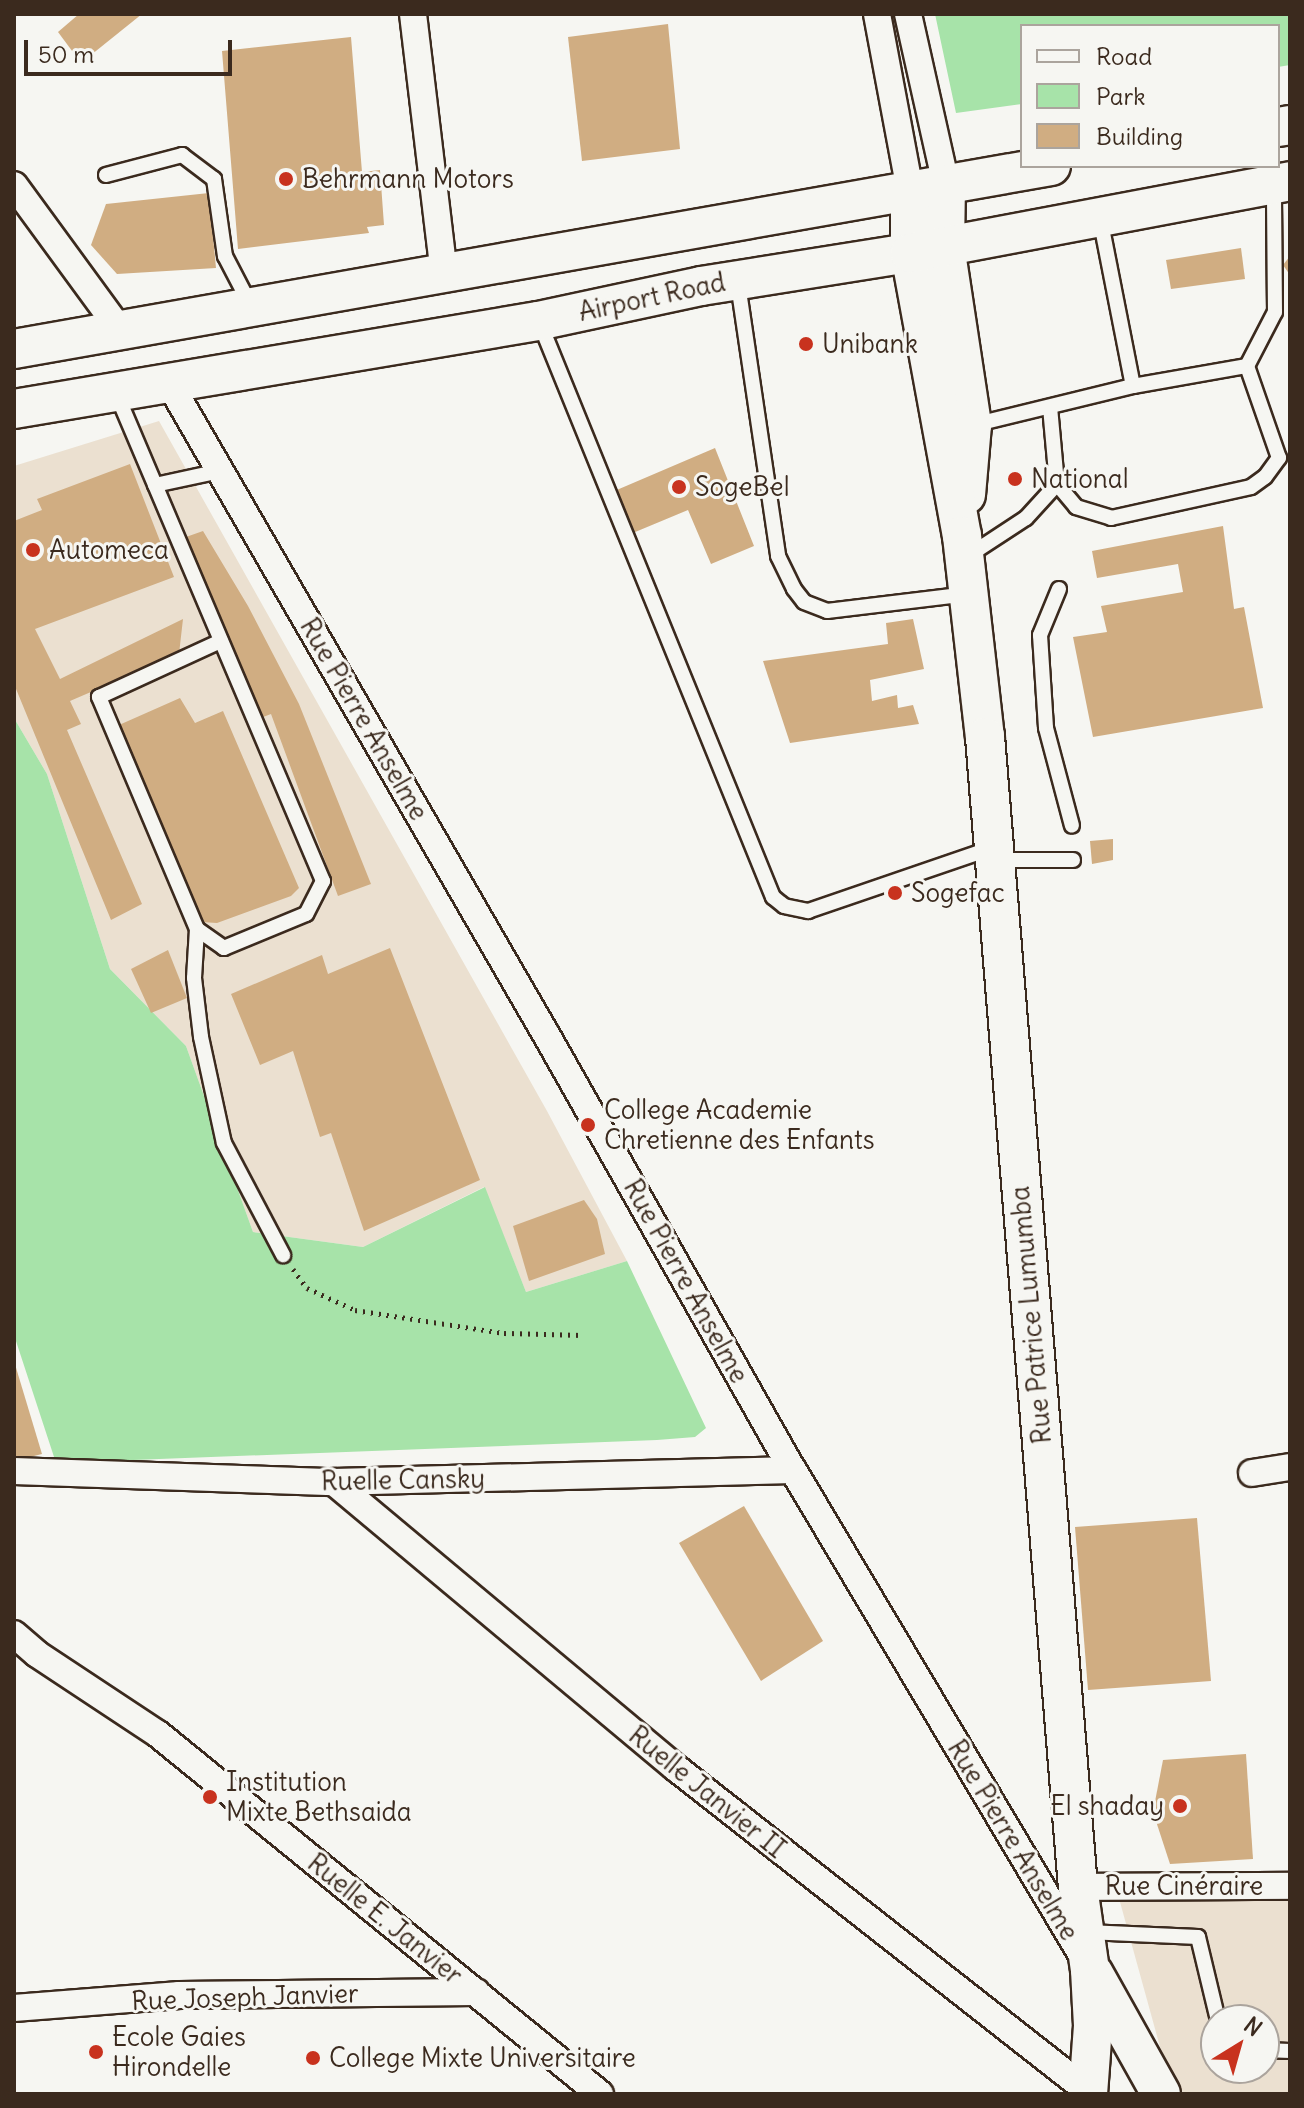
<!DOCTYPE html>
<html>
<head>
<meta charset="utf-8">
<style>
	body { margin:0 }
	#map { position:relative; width:1304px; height:2108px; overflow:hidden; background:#f6f6f2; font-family:Delius,sans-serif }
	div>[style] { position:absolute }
	.built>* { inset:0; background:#ebe0d0 }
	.green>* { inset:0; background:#a7e3a9 }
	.building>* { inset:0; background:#d0ad82 }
	.path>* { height:5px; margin-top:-2.5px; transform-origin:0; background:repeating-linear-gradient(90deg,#3b2a1e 0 2px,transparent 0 8px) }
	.roads { filter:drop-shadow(2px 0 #3b2a1e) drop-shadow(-2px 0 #3b2a1e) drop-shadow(0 2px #3b2a1e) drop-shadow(0 -2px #3b2a1e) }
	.lane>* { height:14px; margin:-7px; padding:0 7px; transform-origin:7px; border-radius:7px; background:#f6f6f2 }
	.street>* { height:26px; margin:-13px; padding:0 13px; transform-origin:13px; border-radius:13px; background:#f6f6f2 }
	.secondary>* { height:38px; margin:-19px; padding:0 19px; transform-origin:19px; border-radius:19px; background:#f6f6f2 }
	.dots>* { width:22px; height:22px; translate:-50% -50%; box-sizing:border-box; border:4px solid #f6f6f2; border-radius:50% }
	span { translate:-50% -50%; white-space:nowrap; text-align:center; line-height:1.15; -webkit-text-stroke:6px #f6f6f2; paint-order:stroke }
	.poi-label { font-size:26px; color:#3b2a1e }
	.left { translate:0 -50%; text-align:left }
	.right { translate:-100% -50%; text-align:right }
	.street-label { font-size:26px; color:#3b2a1e }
	.frame { position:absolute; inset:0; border:16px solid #3b2a1e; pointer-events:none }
	.legend { position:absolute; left:1020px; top:24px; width:260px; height:144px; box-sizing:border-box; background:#f6f6f2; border:2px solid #aba49d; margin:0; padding:10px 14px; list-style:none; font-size:24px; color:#3b2a1e }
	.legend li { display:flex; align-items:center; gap:16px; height:40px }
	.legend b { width:40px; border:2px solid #aba49d }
	.north { position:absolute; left:1200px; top:2004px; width:80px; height:80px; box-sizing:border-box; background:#f6f6f2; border:2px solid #aba49d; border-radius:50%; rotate:37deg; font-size:22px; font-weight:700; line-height:32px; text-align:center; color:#3b2a1e }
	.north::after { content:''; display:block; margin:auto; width:28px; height:36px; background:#c8321e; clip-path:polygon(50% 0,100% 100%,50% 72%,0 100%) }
	.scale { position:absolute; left:24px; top:40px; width:208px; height:36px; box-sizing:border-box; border:4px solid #3b2a1e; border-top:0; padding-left:10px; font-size:24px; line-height:28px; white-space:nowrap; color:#3b2a1e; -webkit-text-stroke:6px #f6f6f2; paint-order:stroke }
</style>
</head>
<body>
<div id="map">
	<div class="built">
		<i style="clip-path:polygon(159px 421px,547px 1111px,627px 1261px,526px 1292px,484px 1187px,363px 1247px,253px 1232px,186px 1046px,110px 969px,47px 774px,14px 718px,14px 466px)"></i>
		<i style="clip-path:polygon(evenodd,1290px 1892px,1290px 2094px,1173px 2094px,1120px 1902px,1290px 1892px,1216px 2020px,1264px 2020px,1264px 2068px,1216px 2068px,1216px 2020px)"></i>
	</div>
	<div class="green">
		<i style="clip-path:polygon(935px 14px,1290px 14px,1290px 65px,1278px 67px,1278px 26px,1022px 26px,1022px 104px,956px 113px)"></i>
		<i style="clip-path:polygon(14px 718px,47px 774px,110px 969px,186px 1046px,253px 1232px,363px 1247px,485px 1187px,526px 1292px,627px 1261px,706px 1428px,695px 1437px,657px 1440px,56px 1463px,14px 1335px)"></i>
	</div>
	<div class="building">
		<i style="clip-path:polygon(79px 14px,142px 14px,81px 63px,58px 32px)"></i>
		<i style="clip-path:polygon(668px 24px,680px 149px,582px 161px,568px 37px)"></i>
		<i style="clip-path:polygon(351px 37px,362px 172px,380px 170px,384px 225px,367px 227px,369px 233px,238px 249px,222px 51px)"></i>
		<i style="clip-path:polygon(209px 193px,216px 268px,117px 274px,91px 245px,106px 204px)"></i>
		<i style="clip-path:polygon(1241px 248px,1245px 279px,1171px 289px,1166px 260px)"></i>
		<i style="clip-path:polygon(1290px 256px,1290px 275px,1283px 265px)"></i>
		<i style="clip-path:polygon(715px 448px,754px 546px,711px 564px,688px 510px,628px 535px,612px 492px)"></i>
		<i style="clip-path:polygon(130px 464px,174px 577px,35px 629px,60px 679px,183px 619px,179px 654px,70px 701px,81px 724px,67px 730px,142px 904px,111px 920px,14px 684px,14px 521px,42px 510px,37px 499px)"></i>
		<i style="clip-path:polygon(1223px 526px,1234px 609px,1244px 607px,1263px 708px,1093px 737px,1073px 637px,1107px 632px,1101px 606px,1183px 592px,1178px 564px,1097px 578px,1092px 551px)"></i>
		<i style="clip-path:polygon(203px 531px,248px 606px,299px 704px,371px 884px,338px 896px,271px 714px,258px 719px,186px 537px)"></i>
		<i style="clip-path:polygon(913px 619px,924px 669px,870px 680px,872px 701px,897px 695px,898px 708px,913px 705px,919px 724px,790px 743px,763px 661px,888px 644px,886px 623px)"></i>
		<i style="clip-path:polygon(180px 698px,195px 723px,223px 711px,299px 888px,291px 896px,217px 923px,201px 922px,119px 725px)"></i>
		<i style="clip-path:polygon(1113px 839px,1113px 860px,1092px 864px,1090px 841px)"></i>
		<i style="clip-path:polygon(390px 948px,480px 1180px,364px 1231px,331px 1133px,320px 1137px,293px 1051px,260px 1065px,231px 994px,322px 955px,328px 974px)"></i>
		<i style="clip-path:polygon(168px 950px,187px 998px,151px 1013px,131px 969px)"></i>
		<i style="clip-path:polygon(584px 1200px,597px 1219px,605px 1254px,529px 1281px,513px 1226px)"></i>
		<i style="clip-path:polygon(14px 1361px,42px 1454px,14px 1461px)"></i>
		<i style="clip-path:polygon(744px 1506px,823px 1641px,761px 1681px,679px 1543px)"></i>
		<i style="clip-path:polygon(1197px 1518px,1211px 1681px,1088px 1690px,1075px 1527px)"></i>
		<i style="clip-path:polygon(1246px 1754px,1253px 1859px,1170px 1864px,1153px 1812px,1163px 1760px)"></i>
	</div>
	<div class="path">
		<i style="left:293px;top:1269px;width:24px;rotate:54deg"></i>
		<i style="left:307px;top:1288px;width:53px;rotate:24.6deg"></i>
		<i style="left:355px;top:1310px;width:151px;rotate:8.8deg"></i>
		<i style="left:504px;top:1333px;width:78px;rotate:1.5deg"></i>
	</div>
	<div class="roads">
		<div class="lane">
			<i style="left:106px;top:175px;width:79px;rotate:-14.7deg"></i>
			<i style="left:182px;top:155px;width:40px;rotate:37deg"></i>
			<i style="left:214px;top:179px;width:78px;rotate:81.9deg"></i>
			<i style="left:225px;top:256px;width:54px;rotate:62.5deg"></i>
			<i style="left:1100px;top:218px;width:171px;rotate:78.9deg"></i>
			<i style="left:738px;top:284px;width:275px;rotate:81.6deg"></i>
			<i style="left:778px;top:556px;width:37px;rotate:64deg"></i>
			<i style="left:794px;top:589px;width:16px;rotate:52deg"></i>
			<i style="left:804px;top:602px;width:25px;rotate:21deg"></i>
			<i style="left:827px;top:611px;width:142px;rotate:-6.9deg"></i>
			<i style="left:539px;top:321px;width:622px;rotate:67.89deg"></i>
			<i style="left:773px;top:897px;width:14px;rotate:39deg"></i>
			<i style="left:784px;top:906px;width:25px;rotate:12deg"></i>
			<i style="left:808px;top:911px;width:194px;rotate:-18.9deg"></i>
			<i style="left:117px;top:395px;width:528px;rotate:67.03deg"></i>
			<i style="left:323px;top:881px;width:37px;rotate:117deg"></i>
			<i style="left:306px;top:914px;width:89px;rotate:157.5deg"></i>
			<i style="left:224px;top:948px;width:33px;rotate:-145deg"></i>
			<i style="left:197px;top:929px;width:252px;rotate:-112.9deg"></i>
			<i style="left:99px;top:697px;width:134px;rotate:-24.7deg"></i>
			<i style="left:1050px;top:407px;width:77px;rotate:84.8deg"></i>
			<i style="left:1057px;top:484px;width:30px;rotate:50deg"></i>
			<i style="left:1076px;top:507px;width:37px;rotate:17deg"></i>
			<i style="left:1111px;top:518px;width:143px;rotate:-12.5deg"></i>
			<i style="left:1251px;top:487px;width:17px;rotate:-36deg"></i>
			<i style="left:1265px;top:477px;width:24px;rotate:-54deg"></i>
			<i style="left:1279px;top:458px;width:97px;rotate:-109.2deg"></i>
			<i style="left:973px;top:425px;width:165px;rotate:-13.7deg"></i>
			<i style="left:1133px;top:386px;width:116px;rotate:-10deg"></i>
			<i style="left:1247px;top:366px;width:61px;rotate:-62.6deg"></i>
			<i style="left:1275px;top:312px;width:126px;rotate:-90.5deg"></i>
			<i style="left:155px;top:485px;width:66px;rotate:-12.2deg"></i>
			<i style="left:968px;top:556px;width:69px;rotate:-33.2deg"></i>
			<i style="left:1026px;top:518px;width:46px;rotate:-47.6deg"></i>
			<i style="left:1059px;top:589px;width:50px;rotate:112.4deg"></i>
			<i style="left:1040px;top:635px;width:93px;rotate:86.3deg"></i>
			<i style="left:1046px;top:728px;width:101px;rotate:75.1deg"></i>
			<i style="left:998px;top:860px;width:75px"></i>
			<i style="left:197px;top:929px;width:49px;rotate:93.5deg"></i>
			<i style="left:194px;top:978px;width:59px;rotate:83.2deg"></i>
			<i style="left:201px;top:1037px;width:108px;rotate:77.8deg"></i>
			<i style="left:224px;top:1143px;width:127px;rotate:62.2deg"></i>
			<i style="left:1087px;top:1932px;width:111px;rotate:2.6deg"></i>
			<i style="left:1198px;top:1937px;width:85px;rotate:76.5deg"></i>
			<i style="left:1264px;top:2050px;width:26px;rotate:2deg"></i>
		</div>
		<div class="street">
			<i style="left:413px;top:14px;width:261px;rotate:83.2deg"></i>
			<i style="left:877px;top:14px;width:179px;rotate:79.4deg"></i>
			<i style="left:908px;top:14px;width:174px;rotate:77.4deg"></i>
			<i style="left:14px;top:185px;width:181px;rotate:53.8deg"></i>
			<i style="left:168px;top:381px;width:757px;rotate:59.95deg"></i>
			<i style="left:547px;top:1036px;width:499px;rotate:60.5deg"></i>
			<i style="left:793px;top:1470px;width:565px;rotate:59.21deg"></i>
			<i style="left:14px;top:1471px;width:320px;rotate:2deg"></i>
			<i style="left:334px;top:1482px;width:459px;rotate:-1.5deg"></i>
			<i style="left:1252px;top:1473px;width:38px;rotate:-9deg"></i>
			<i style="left:334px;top:1482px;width:446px;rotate:39.9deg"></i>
			<i style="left:676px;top:1768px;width:524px;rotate:38.1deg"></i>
			<i style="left:14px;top:1634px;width:30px;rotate:41deg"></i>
			<i style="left:37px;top:1654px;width:145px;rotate:33.5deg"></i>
			<i style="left:158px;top:1734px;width:570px;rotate:39.16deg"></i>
			<i style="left:1078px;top:1887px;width:212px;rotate:-0.3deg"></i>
			<i style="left:14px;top:2008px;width:166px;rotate:-4.5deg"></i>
			<i style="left:179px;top:1995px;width:297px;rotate:-0.6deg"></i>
		</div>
		<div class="secondary">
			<i style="left:1278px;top:127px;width:12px;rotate:-9deg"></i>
			<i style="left:946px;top:184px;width:62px;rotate:90.9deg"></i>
			<i style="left:945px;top:246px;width:181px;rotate:81.4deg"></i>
			<i style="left:972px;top:425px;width:70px;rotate:94.9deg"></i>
			<i style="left:910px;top:190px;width:63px;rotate:90deg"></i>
			<i style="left:910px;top:253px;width:288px;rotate:79.6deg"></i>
			<i style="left:962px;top:536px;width:202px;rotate:83.5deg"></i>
			<i style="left:985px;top:737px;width:1154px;rotate:85.38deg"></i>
			<i style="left:1078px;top:1887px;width:84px;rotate:81.8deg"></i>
			<i style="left:1090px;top:1970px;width:56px;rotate:86.9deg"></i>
			<i style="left:1093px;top:2026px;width:68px;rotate:94.2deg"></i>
			<i style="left:14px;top:349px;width:1053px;rotate:-10.01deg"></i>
			<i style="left:14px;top:409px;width:531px;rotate:-9.53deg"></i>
			<i style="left:538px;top:321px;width:167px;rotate:-12.1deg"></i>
			<i style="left:701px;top:286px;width:212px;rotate:-9deg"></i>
			<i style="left:910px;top:253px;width:387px;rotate:-10.7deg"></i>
			<i style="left:1094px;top:1974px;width:137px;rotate:60.8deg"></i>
		</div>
	</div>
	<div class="dots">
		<i style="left:286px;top:179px;background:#c8321e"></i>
		<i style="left:806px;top:344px;background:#c8321e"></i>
		<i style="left:1015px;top:479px;background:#c8321e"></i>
		<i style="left:679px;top:487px;background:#c8321e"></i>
		<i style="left:33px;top:550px;background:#c8321e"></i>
		<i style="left:895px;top:893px;background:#c8321e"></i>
		<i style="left:588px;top:1125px;background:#c8321e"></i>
		<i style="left:210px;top:1797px;background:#c8321e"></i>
		<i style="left:1180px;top:1806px;background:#c8321e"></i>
		<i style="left:96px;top:2052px;background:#c8321e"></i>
		<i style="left:313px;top:2058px;background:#c8321e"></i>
	</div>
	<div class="poi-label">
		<span class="left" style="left:302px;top:179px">Behrmann Motors</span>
		<span class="left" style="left:822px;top:344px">Unibank</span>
		<span class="left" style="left:1031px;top:479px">National</span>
		<span class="left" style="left:695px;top:487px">SogeBel</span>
		<span class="left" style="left:49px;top:550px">Automeca</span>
		<span class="left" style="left:911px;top:893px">Sogefac</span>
		<span class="left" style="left:604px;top:1125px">College Academie<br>Chretienne des Enfants</span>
		<span class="left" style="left:226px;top:1797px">Institution<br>Mixte Bethsaida</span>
		<span class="right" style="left:1164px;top:1806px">El shaday</span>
		<span class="left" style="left:112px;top:2052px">Ecole Gaies<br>Hirondelle</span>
		<span class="left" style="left:329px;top:2058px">College Mixte Universitaire</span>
	</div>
	<div class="street-label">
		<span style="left:652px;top:297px;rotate:-12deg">Airport Road</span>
		<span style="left:364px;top:719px;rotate:60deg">Rue Pierre Anselme</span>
		<span style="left:686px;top:1281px;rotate:61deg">Rue Pierre Anselme</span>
		<span style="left:1031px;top:1315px;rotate:-95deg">Rue Patrice Lumumba</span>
		<span style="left:403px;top:1480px;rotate:-1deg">Ruelle Cansky</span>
		<span style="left:707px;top:1792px;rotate:39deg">Ruelle Janvier II</span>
		<span style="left:1013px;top:1840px;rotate:59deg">Rue Pierre Anselme</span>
		<span style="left:1184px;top:1886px">Rue Cinéraire</span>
		<span style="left:385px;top:1919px;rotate:39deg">Ruelle E. Janvier</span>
		<span style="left:245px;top:1997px;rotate:-2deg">Rue Joseph Janvier</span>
	</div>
	<div class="frame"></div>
	<ul class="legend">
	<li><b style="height:10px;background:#f6f6f2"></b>Road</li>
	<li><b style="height:22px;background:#a7e3a9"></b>Park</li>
	<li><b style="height:22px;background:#d0ad82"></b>Building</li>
	</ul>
	<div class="north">N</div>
	<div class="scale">50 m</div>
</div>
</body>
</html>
